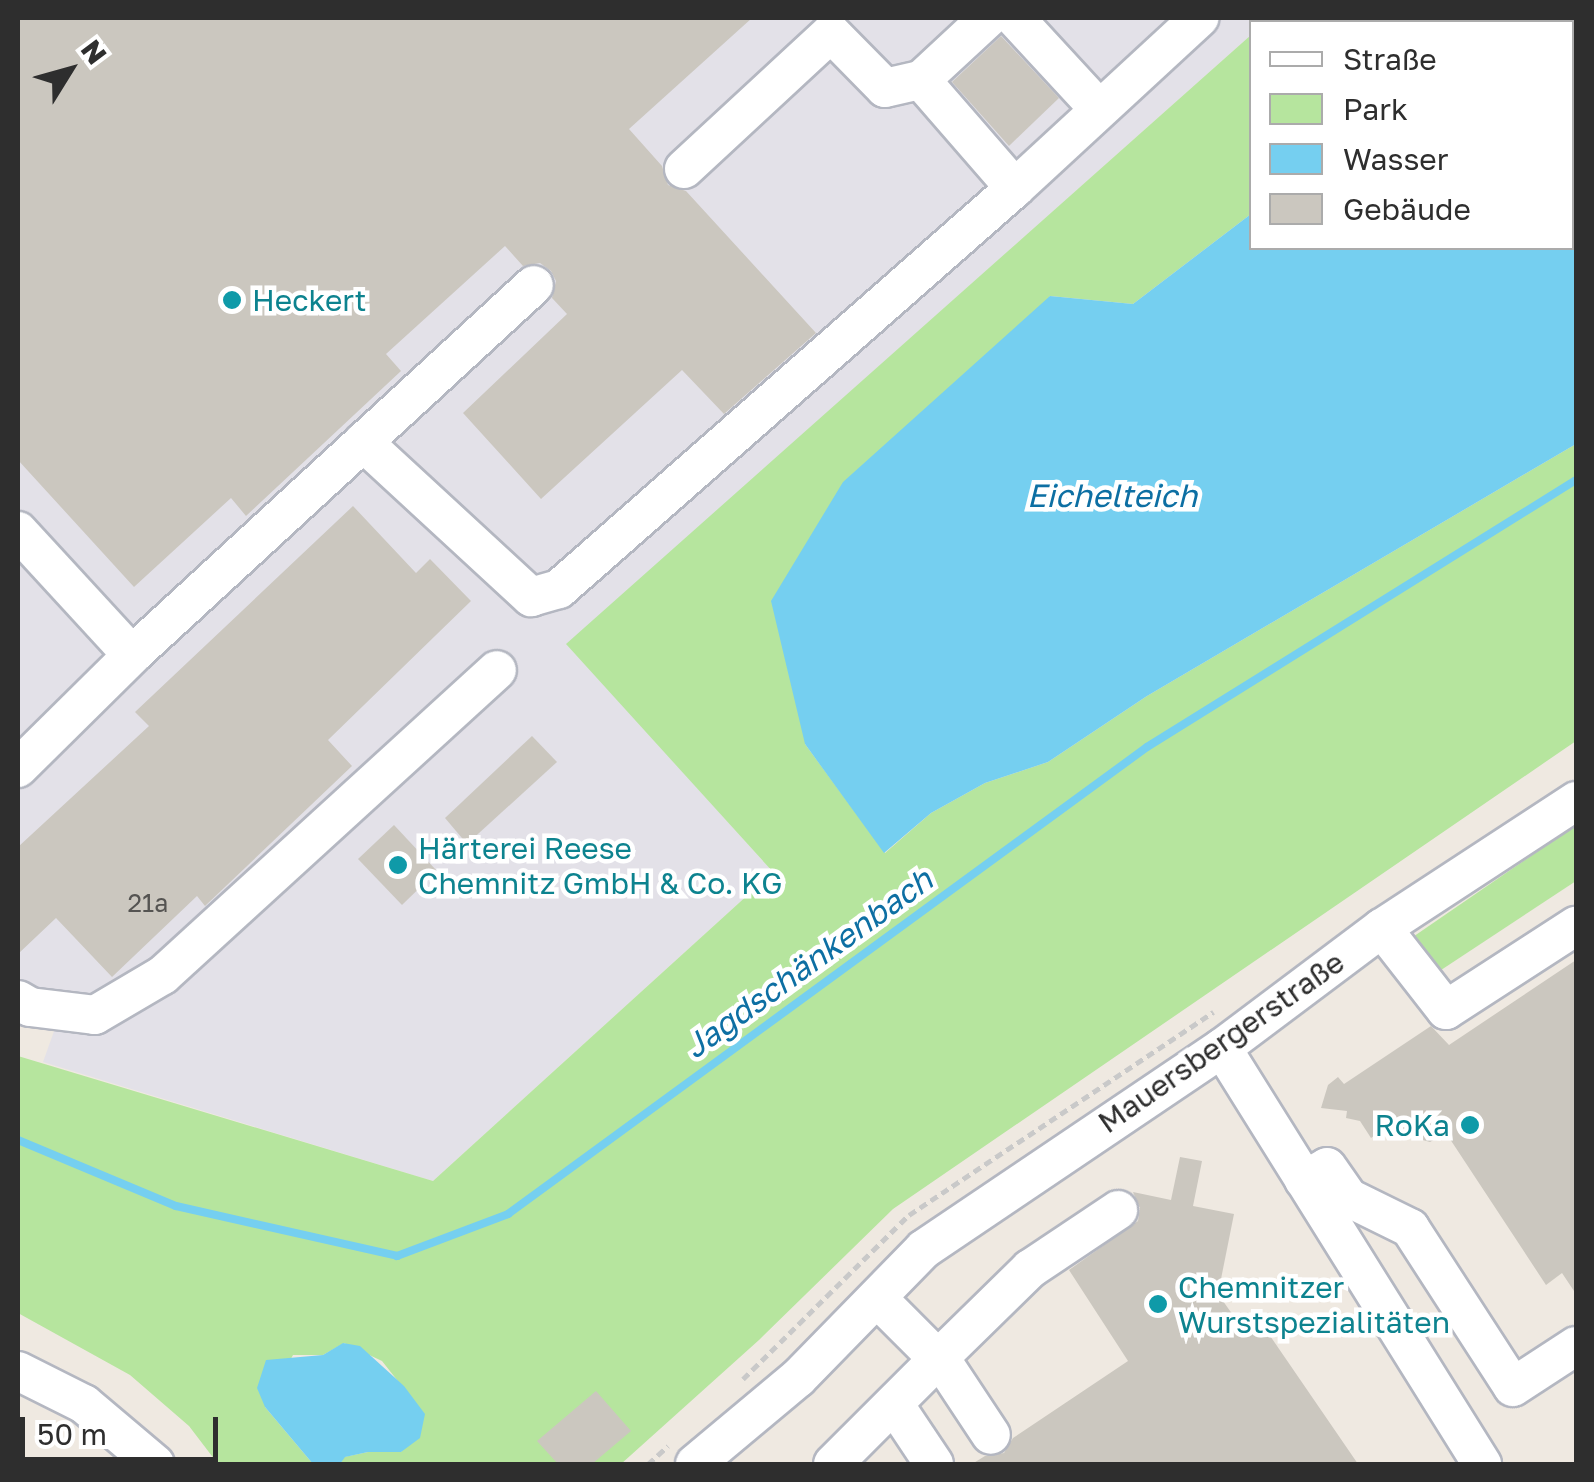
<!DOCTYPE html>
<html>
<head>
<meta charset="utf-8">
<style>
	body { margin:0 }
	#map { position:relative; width:1594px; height:1482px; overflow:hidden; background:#efe9e1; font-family:"Golos Text",sans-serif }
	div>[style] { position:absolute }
	.industrial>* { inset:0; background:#e3e1e8 }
	.green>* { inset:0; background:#b6e59e }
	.water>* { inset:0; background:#75cff0 }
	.stream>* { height:8px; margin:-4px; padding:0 4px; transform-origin:4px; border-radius:4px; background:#75cff0 }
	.building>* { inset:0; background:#cbc7bf }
	.path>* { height:5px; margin-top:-2.5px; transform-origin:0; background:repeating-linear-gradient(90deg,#c9c9c9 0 8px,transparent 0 13px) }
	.roads { filter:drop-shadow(2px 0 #b4b7c1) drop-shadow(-2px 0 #b4b7c1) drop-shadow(0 2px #b4b7c1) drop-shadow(0 -2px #b4b7c1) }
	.minor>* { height:38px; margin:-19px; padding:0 19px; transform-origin:19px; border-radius:19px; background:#fff }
	.dots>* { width:28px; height:28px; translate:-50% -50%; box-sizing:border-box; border:5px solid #fff; border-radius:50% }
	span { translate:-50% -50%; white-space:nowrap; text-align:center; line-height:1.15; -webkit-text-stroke:9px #fff; paint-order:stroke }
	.number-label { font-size:25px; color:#555452 }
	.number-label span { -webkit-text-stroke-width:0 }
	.culture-label { font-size:30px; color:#0d838f }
	.left { translate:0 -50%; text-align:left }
	.right { translate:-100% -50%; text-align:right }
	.street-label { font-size:30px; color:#2e2e2e }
	.water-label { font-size:32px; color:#0d6fa3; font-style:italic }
	.frame { position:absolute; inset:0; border:20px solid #2e2e2e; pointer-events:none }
	.legend { position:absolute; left:1249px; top:20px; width:325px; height:230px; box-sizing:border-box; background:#fff; border:2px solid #ababab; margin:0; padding:12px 18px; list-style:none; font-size:30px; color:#2e2e2e }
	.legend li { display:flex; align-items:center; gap:20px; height:50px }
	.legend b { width:50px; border:2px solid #ababab }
	.north { position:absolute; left:20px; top:20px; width:100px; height:100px; -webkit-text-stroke:8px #fff; paint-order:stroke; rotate:53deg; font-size:28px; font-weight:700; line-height:40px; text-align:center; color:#2e2e2e }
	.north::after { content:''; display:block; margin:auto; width:35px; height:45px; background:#2e2e2e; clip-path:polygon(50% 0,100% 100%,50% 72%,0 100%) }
	.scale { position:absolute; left:20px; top:1417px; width:198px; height:45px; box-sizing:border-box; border:5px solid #2e2e2e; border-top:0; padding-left:12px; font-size:30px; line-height:35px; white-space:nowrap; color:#2e2e2e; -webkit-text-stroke:8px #fff; paint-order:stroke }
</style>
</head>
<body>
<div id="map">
	<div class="industrial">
		<i style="clip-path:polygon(18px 18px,1271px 18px,1252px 22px,1251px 35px,567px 644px,773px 872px,433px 1181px,43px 1062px,58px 1020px,18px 976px)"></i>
	</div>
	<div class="green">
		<i style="clip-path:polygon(1271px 18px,1430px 18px,1419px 22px,1265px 22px)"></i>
		<i style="clip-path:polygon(1482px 18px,1576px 18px,1576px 116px,1572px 109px,1572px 22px,1488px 22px)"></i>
		<i style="clip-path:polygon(1251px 35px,1251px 214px,1133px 304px,1050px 296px,805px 744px,885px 853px,931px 813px,985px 783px,1048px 762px,1147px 696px,1576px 444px,1576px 741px,893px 1209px,759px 1340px,621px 1464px,340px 1464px,344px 1457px,368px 1452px,401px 1452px,424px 1414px,382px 1361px,344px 1343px,323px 1355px,293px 1355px,265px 1407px,313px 1464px,218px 1464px,189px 1426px,130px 1375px,18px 1313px,18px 1056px,433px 1181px,773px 872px,566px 644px)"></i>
		<i style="clip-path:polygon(1576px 825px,1576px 881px,1432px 976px,1407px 941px)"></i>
	</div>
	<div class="water">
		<i style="clip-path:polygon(1572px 109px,1576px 116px,1576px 444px,1147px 696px,1048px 762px,985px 783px,931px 813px,884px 853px,805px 744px,771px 601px,843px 482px,1050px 296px,1133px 304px,1251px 214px,1252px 248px,1572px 248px)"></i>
		<i style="clip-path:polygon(343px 1343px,360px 1346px,404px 1386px,425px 1414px,420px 1438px,401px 1452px,368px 1452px,345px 1457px,340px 1464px,313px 1464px,265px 1407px,257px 1388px,266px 1360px,323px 1355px)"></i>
	</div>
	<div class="stream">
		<i style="left:18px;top:1140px;width:171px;rotate:22.7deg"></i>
		<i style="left:176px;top:1206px;width:227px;rotate:12.7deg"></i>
		<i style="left:397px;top:1256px;width:119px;rotate:-20.7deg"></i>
		<i style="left:508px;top:1214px;width:791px;rotate:-36.16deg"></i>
		<i style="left:1147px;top:747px;width:505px;rotate:-31.9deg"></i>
	</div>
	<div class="building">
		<i style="clip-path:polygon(18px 18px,752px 18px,629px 129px,662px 166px,668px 185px,686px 191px,816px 333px,724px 414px,682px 370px,541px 499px,463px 413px,567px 314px,552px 298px,556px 281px,551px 271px,540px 263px,523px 266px,505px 246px,386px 354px,401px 371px,246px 516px,231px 498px,134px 587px,18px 460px)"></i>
		<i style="clip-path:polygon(1001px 36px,1059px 98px,1009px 146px,952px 82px)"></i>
		<i style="clip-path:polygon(353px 506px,416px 573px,430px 559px,471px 601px,328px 740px,352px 766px,205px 906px,197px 896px,112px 977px,56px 918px,18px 954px,18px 847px,149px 726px,135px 712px)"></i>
		<i style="clip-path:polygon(532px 736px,557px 762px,467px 844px,445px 818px)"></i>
		<i style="clip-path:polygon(394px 825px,437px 871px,402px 905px,358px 859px)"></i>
		<i style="clip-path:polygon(1576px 960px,1576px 1294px,1562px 1273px,1546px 1285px,1446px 1133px,1430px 1142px,1383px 1129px,1371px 1138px,1360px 1121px,1346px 1118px,1347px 1111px,1321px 1108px,1328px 1085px,1338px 1077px,1344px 1084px,1431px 1026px,1449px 1045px)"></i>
		<i style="clip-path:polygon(1180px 1157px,1202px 1161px,1193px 1206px,1234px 1214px,1218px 1294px,1240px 1325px,1255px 1314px,1358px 1464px,972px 1464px,985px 1456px,1004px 1453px,1013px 1438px,1128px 1361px,1069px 1270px,1138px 1221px,1140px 1208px,1133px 1192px,1171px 1200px)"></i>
		<i style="clip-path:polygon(596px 1391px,631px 1431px,592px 1464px,558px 1464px,537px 1441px)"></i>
	</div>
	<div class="path">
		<i style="left:743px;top:1379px;width:233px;rotate:-44.7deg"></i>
		<i style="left:909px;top:1215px;width:366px;rotate:-33.7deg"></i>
		<i style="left:648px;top:1464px;width:27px;rotate:-42deg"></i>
	</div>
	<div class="roads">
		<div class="minor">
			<i style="left:988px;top:18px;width:91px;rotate:137.2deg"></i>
			<i style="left:921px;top:80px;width:143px;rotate:49deg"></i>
			<i style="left:1015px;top:18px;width:124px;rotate:47.3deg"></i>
			<i style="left:684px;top:169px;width:200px;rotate:-42.8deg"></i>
			<i style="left:831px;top:33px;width:77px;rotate:45.5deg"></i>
			<i style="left:885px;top:88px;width:37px;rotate:-13deg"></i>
			<i style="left:363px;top:442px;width:229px;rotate:42.7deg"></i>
			<i style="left:531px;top:597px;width:29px;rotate:-16deg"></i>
			<i style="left:559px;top:589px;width:607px;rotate:-41.33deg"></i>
			<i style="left:1015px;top:188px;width:251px;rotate:-42.7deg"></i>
			<i style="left:18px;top:531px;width:168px;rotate:47.4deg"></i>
			<i style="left:132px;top:655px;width:546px;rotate:-42.63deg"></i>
			<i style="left:18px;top:768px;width:161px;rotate:-44.7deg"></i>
			<i style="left:1382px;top:928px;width:104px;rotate:52deg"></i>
			<i style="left:1446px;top:1010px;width:155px;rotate:-32.9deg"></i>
			<i style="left:18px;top:1000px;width:14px;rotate:30deg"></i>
			<i style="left:30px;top:1007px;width:65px;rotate:7deg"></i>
			<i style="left:95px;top:1015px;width:79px;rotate:-30.5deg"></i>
			<i style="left:163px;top:975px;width:452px;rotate:-42.4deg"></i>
			<i style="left:1222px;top:1048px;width:491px;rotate:58deg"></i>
			<i style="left:1304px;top:1180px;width:26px;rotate:-29deg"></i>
			<i style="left:1327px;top:1167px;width:38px;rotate:55deg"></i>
			<i style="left:1349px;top:1198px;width:68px;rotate:26.2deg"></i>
			<i style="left:1410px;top:1228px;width:189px;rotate:57.1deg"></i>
			<i style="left:1513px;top:1387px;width:75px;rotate:-33.1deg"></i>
			<i style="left:877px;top:1298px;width:86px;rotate:45deg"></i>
			<i style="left:938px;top:1359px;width:129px;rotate:-44.4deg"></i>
			<i style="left:1030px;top:1269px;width:106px;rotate:-33.8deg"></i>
			<i style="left:940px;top:1358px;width:92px;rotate:56.5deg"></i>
			<i style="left:18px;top:1371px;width:74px;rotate:26.6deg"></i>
			<i style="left:84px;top:1404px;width:93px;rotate:40.2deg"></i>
			<i style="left:894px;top:1404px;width:72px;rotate:56.3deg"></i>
			<i style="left:695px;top:1464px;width:134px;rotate:-39.9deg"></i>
			<i style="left:798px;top:1378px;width:180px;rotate:-45.7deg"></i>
			<i style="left:924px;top:1249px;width:359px;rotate:-34deg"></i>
			<i style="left:1222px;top:1048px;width:200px;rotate:-36.9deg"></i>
			<i style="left:1382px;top:928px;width:232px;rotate:-33.2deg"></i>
			<i style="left:833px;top:1464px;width:148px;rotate:-45deg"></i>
		</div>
	</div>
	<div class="dots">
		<i style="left:232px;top:300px;background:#0f9aa8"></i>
		<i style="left:398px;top:865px;background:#0f9aa8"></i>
		<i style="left:1470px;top:1125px;background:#0f9aa8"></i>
		<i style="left:1158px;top:1304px;background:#0f9aa8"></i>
	</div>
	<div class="number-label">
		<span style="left:148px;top:903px">21a</span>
	</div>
	<div class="culture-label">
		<span class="left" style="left:252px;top:300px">Heckert</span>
		<span class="left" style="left:418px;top:865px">Härterei Reese<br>Chemnitz GmbH &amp; Co. KG</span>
		<span class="right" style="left:1450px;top:1125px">RoKa</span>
		<span class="left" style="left:1178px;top:1304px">Chemnitzer<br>Wurstspezialitäten</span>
	</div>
	<div class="street-label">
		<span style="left:1221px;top:1042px;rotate:-35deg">Mauersbergerstraße</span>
	</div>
	<div class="water-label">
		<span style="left:1112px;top:495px">Eichelteich</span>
		<span style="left:808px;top:963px;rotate:-36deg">Jagdschänkenbach</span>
	</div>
	<div class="frame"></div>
	<ul class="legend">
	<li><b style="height:12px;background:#fff"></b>Straße</li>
	<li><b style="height:28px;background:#b6e59e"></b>Park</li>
	<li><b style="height:28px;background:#75cff0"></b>Wasser</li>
	<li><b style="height:28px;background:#cbc7bf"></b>Gebäude</li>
	</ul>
	<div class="north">N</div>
	<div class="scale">50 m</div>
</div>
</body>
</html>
